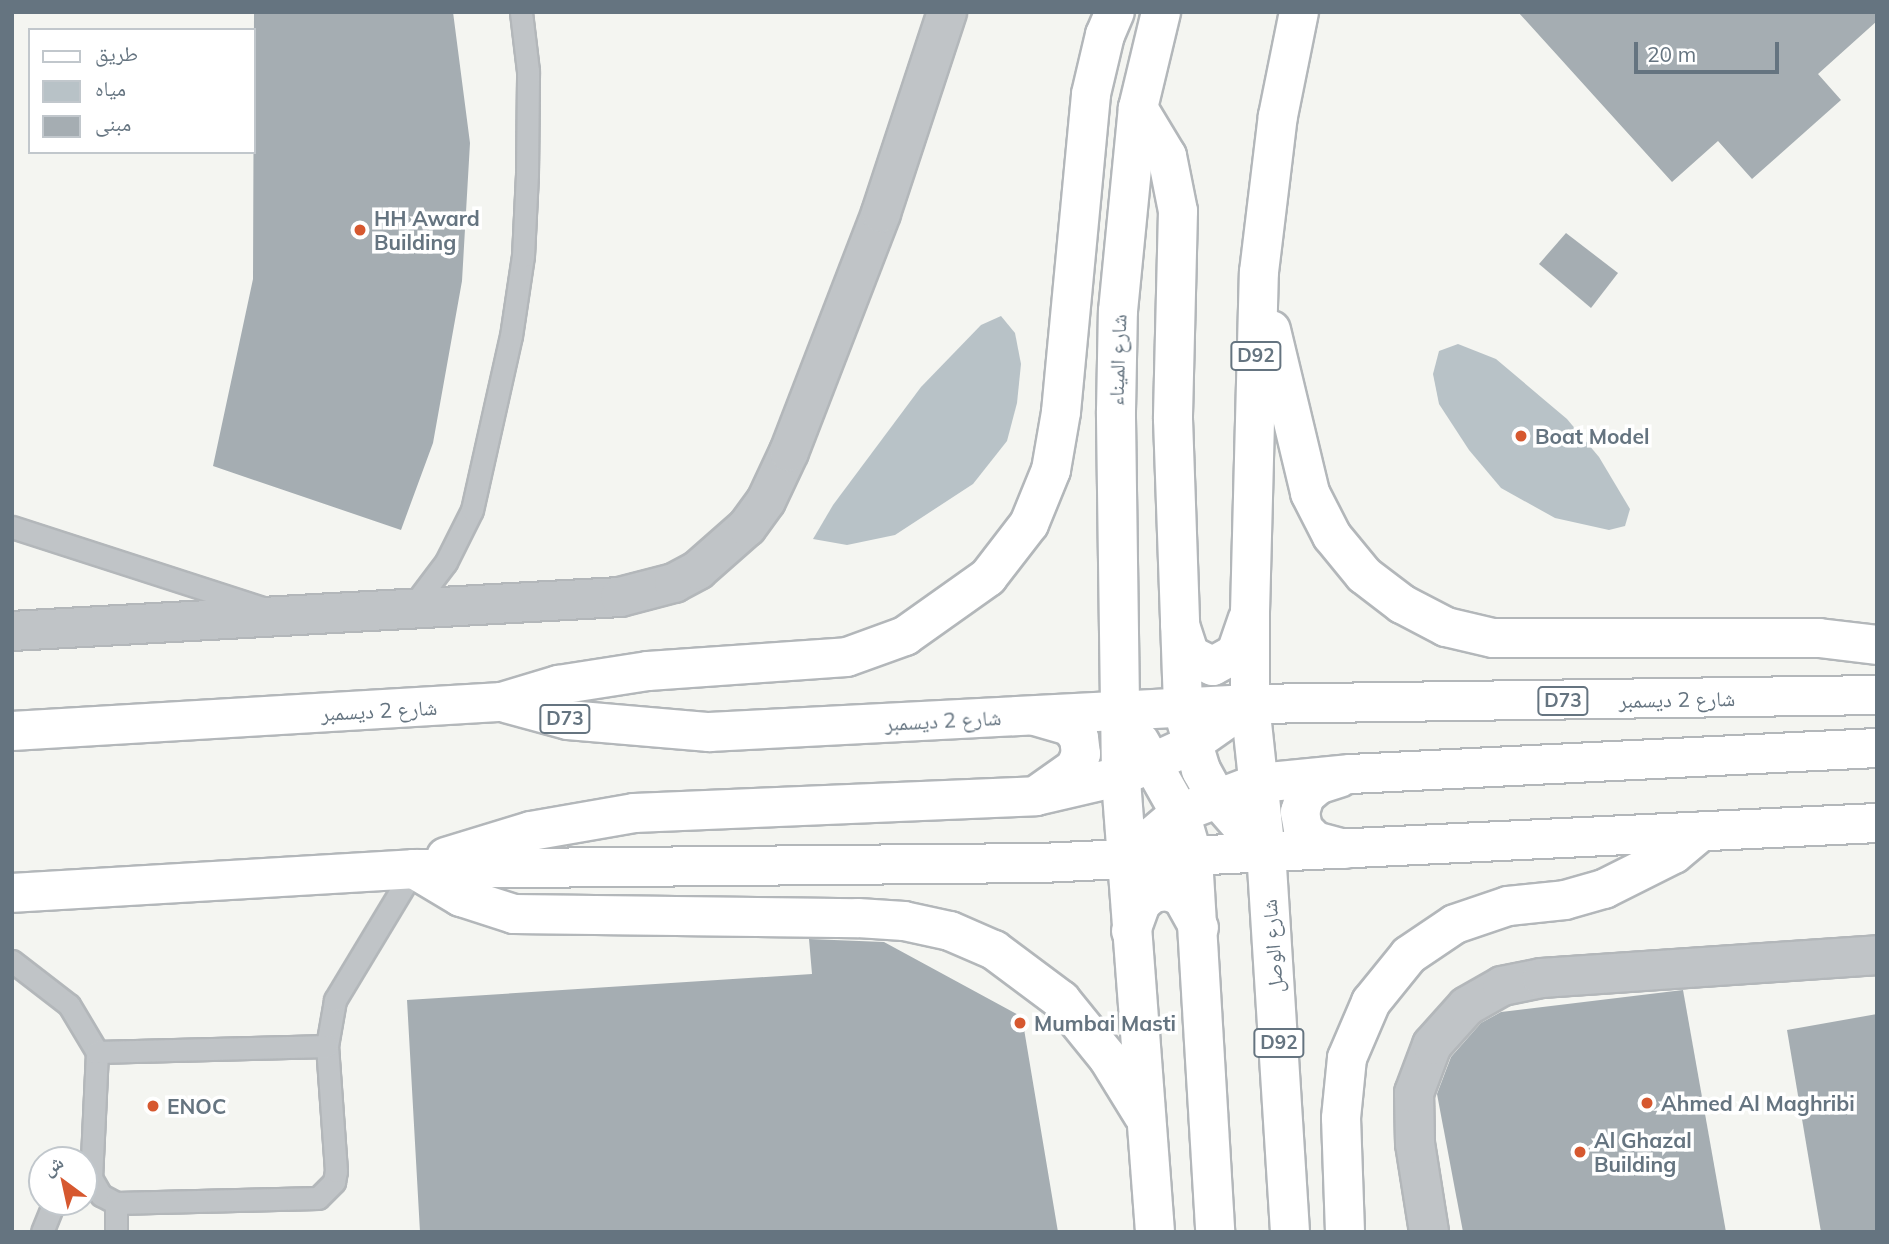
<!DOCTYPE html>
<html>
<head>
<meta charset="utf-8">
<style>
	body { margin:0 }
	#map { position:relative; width:1889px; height:1244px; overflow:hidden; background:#f4f5f1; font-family:Mulish,"Noto Naskh Arabic",sans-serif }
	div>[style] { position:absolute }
	.water>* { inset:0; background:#b8c2c7 }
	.building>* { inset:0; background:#a5adb2 }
	.roads { filter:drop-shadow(2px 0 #b3b7ba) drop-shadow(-2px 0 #b3b7ba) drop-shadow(0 2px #b3b7ba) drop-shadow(0 -2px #b3b7ba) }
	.service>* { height:21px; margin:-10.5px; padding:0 10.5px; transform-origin:10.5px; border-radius:10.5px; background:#c0c4c7 }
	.minor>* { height:38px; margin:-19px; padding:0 19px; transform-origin:19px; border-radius:19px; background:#c0c4c7 }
	.primary>* { height:38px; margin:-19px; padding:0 19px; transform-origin:19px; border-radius:19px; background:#fff }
	.dots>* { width:19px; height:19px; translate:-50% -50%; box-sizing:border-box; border:4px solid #fff; border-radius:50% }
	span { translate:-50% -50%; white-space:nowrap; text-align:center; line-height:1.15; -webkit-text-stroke:7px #fff; paint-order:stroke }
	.shield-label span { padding:2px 5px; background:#fff; border:2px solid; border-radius:5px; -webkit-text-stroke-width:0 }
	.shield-label { font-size:19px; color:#657480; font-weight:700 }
	.poi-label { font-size:21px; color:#657480; font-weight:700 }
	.left { translate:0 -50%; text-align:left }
	.street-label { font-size:21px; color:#657480 }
	.frame { position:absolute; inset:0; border:14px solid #657480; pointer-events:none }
	.legend { position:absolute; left:28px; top:28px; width:228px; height:126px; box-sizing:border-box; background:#fff; border:2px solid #c1c7cc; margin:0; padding:9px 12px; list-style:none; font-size:21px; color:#657480 }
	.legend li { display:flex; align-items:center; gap:14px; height:35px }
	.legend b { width:35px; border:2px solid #c1c7cc }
	.north { position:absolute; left:28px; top:1146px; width:70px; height:70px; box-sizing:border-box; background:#fff; border:2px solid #c1c7cc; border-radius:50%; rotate:327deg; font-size:19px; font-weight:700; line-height:28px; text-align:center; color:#657480 }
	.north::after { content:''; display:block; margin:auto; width:24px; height:32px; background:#d6582f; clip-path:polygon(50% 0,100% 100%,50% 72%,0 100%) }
	.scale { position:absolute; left:1634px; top:42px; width:145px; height:32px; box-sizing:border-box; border:4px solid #657480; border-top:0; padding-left:9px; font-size:21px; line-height:24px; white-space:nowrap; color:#657480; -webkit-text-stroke:5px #fff; paint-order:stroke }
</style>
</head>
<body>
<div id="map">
	<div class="water">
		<i style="clip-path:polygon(1001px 316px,1015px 333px,1021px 364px,1017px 403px,1007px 441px,973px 484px,895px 535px,847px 545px,813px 539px,833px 505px,921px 387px,981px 325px)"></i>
		<i style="clip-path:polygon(1458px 344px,1496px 359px,1567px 419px,1599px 457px,1630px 509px,1625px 526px,1609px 530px,1555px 518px,1501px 488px,1469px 450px,1439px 404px,1433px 374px,1439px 351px)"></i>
	</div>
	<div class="building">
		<i style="clip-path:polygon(254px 12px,453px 12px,470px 143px,462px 281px,433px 443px,401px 530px,213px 466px,253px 279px)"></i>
		<i style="clip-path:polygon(1518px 12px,1877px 12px,1877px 21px,1818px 74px,1841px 100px,1752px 179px,1718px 141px,1672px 182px)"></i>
		<i style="clip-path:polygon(1566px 233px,1618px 273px,1591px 308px,1539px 264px)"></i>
		<i style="clip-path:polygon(809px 939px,884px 942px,1022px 1017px,1058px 1232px,420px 1232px,407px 1000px,812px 974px)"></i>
		<i style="clip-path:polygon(1683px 990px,1726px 1232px,1463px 1232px,1437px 1094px,1451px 1057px,1481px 1023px,1501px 1012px)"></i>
		<i style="clip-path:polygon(1877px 1014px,1877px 1232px,1821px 1232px,1787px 1030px)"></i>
	</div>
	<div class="roads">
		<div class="service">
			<i style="left:12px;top:527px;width:264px;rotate:17.9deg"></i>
			<i style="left:412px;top:607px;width:56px;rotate:-52.9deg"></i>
			<i style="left:446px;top:562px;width:58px;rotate:-63.4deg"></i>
			<i style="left:472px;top:510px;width:178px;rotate:-77.4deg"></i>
			<i style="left:511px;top:336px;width:81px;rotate:-81.5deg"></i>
			<i style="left:523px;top:256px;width:82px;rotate:-87.2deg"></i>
			<i style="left:527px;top:174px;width:103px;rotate:-89.4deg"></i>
			<i style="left:528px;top:71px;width:59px;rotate:-96.8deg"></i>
			<i style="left:12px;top:961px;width:72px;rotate:37.7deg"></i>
			<i style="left:69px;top:1005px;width:55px;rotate:59.2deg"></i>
			<i style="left:97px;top:1052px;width:126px;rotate:92.7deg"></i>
			<i style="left:91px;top:1178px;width:20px;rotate:60deg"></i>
			<i style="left:101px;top:1195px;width:17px;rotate:28deg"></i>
			<i style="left:116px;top:1203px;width:202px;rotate:-1.4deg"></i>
			<i style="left:318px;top:1198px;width:23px;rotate:-45deg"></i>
			<i style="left:334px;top:1182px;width:11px;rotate:-80deg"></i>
			<i style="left:336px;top:1171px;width:125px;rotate:-94.1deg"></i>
			<i style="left:327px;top:1046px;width:47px;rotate:-80.1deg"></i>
			<i style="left:335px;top:1000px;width:153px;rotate:-58.9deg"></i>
			<i style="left:97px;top:1052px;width:230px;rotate:-1.5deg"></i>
			<i style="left:116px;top:1203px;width:29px;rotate:90deg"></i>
			<i style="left:42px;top:1232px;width:32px;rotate:-68deg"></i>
		</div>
		<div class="minor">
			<i style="left:12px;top:631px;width:609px;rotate:-3.2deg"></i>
			<i style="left:620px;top:597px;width:56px;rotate:-14.5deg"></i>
			<i style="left:674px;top:583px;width:27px;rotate:-28deg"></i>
			<i style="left:698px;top:570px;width:65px;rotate:-41.3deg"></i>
			<i style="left:747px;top:527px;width:32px;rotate:-54deg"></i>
			<i style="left:766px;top:501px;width:54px;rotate:-64.9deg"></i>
			<i style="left:789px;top:452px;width:256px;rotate:-68.9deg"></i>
			<i style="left:881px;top:213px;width:212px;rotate:-71.8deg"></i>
			<i style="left:1429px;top:1232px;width:89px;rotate:-99deg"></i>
			<i style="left:1415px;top:1144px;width:51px;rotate:-91.1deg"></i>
			<i style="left:1414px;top:1093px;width:51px;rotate:-69.4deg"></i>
			<i style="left:1432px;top:1045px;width:52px;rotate:-48.1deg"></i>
			<i style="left:1467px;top:1006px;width:40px;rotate:-29.7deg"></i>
			<i style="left:1502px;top:986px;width:41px;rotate:-11.3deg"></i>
			<i style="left:1542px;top:978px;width:336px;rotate:-3.9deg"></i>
		</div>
		<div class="primary">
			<i style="left:1138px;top:108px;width:56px;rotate:58.9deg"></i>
			<i style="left:1167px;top:156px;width:56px;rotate:78.7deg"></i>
			<i style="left:1178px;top:211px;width:208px;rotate:91.4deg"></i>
			<i style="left:1173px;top:419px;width:292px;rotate:88deg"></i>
			<i style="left:1183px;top:711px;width:62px;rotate:73deg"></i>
			<i style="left:1201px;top:770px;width:31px;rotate:61deg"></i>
			<i style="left:1216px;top:797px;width:76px;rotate:48.7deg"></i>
			<i style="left:1271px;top:330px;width:168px;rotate:76.5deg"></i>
			<i style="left:1310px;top:493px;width:48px;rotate:62.9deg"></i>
			<i style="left:1332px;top:536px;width:50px;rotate:50.6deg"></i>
			<i style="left:1364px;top:575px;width:48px;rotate:37.3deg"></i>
			<i style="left:1402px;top:604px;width:50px;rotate:27.6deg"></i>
			<i style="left:1446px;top:627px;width:48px;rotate:13.2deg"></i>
			<i style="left:1493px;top:638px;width:326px"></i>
			<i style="left:1819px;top:638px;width:58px;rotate:6.9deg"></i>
			<i style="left:1180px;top:625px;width:32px;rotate:72deg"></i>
			<i style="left:1190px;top:655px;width:25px;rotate:26deg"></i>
			<i style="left:1213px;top:666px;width:26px;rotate:-29deg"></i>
			<i style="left:1236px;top:653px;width:36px;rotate:-71deg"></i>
			<i style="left:502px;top:702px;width:59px;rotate:-16.9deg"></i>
			<i style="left:558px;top:685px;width:91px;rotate:-8.8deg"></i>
			<i style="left:648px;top:671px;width:199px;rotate:-4deg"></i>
			<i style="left:847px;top:657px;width:62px;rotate:-19.9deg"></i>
			<i style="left:905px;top:636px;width:102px;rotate:-35.4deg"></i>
			<i style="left:988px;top:577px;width:67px;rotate:-52.3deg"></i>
			<i style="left:1029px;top:524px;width:58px;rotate:-67.8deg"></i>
			<i style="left:1051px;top:470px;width:59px;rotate:-80.2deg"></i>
			<i style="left:1061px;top:412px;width:319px;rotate:-84.6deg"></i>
			<i style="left:1091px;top:94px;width:61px;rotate:-76.7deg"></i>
			<i style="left:1105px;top:35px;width:25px;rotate:-67deg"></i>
			<i style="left:1035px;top:716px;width:36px;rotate:16deg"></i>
			<i style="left:1070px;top:726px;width:15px;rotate:53deg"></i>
			<i style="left:1079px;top:738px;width:16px;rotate:83deg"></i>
			<i style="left:1081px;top:754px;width:15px;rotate:113deg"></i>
			<i style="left:1075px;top:768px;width:42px;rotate:144.8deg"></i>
			<i style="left:12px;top:731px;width:491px;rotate:-3.4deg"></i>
			<i style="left:502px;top:702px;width:68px;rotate:15.3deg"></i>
			<i style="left:568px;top:720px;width:142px;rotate:4.9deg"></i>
			<i style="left:709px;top:732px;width:542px;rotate:-2.96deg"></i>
			<i style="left:1250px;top:704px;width:627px;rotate:-0.82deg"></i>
			<i style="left:1140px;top:742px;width:81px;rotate:60.6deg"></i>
			<i style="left:1180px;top:813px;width:46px;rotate:73.5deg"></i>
			<i style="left:1193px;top:857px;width:376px;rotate:86.6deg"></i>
			<i style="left:1339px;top:778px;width:22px;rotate:162deg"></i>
			<i style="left:1318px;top:785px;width:17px;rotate:140deg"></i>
			<i style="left:1305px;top:796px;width:17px;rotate:107deg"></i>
			<i style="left:1300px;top:812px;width:17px;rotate:80deg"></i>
			<i style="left:1303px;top:829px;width:17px;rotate:45deg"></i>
			<i style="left:1315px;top:841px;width:31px;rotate:15deg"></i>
			<i style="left:446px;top:857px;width:89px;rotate:-17deg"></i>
			<i style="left:531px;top:831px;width:105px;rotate:-9.9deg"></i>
			<i style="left:634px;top:813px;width:402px;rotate:-2.4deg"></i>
			<i style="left:1036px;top:796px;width:87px;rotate:-13.2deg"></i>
			<i style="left:1121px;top:776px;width:36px;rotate:-23deg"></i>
			<i style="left:1154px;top:762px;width:40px;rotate:-25deg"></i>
			<i style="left:1190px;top:745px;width:70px;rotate:-35.1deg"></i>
			<i style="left:1126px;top:859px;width:71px;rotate:-40.4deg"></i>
			<i style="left:1180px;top:813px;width:85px;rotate:-20.8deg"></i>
			<i style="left:1259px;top:783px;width:92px;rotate:-5.6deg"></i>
			<i style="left:1351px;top:774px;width:527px;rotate:-2.83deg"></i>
			<i style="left:414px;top:869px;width:55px;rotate:30.8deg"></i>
			<i style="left:461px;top:897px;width:56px;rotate:17.8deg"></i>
			<i style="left:514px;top:914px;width:344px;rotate:0.7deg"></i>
			<i style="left:858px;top:918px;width:46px;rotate:3.7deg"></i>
			<i style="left:904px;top:921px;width:47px;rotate:12.3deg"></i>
			<i style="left:950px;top:931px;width:48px;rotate:23.4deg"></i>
			<i style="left:994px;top:950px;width:84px;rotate:36.7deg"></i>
			<i style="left:1061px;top:1000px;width:75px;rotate:51deg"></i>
			<i style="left:1108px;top:1058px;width:67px;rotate:58.4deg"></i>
			<i style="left:12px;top:893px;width:403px;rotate:-3.4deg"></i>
			<i style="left:414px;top:869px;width:627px;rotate:-0.55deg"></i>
			<i style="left:1041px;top:863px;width:837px;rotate:-2.74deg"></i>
			<i style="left:1131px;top:931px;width:30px;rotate:-70deg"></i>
			<i style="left:1141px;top:903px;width:16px;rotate:-40deg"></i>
			<i style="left:1153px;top:893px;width:15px;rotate:-8deg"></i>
			<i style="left:1168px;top:891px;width:15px;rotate:23deg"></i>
			<i style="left:1182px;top:897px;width:35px;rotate:61deg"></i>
			<i style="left:1155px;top:1232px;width:457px;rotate:-94.3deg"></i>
			<i style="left:1121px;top:776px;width:365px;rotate:-90.8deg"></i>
			<i style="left:1116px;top:411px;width:100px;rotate:-88.9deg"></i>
			<i style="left:1118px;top:311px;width:204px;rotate:-84.4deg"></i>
			<i style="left:1138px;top:108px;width:99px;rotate:-76.5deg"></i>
			<i style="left:1290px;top:1232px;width:379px;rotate:-93.6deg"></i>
			<i style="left:1266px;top:854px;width:151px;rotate:-96.1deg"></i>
			<i style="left:1250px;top:704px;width:92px;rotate:-90deg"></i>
			<i style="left:1250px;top:612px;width:340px;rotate:-88.5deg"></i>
			<i style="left:1259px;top:272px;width:157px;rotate:-83.1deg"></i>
			<i style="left:1278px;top:116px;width:106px;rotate:-78.6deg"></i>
			<i style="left:1345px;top:1232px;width:114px;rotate:-92deg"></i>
			<i style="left:1341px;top:1118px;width:60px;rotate:-84.3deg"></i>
			<i style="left:1347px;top:1058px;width:61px;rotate:-66.8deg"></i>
			<i style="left:1371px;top:1002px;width:60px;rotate:-51deg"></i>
			<i style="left:1409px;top:955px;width:55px;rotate:-34deg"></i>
			<i style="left:1455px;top:924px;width:56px;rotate:-18.8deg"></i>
			<i style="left:1508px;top:906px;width:57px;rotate:-6deg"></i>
			<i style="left:1565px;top:900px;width:41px;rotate:-15.8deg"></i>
			<i style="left:1604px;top:889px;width:78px;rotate:-26.6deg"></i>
			<i style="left:1674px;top:854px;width:35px;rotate:-40deg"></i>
		</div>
	</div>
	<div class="dots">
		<i style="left:360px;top:230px;background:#d6582f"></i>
		<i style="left:1521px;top:436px;background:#d6582f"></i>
		<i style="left:1020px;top:1023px;background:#d6582f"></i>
		<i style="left:1647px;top:1103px;background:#d6582f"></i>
		<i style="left:153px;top:1106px;background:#d6582f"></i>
		<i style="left:1580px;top:1152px;background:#d6582f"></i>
	</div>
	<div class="shield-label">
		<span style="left:1256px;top:356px">D92</span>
		<span style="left:1563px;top:701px">D73</span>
		<span style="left:565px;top:719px">D73</span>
		<span style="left:1279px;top:1043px">D92</span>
	</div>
	<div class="poi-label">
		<span class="left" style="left:374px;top:230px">HH Award<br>Building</span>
		<span class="left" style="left:1535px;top:436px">Boat Model</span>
		<span class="left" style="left:1034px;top:1023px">Mumbai Masti</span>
		<span class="left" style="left:1661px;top:1103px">Ahmed Al Maghribi</span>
		<span class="left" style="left:167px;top:1106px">ENOC</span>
		<span class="left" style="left:1594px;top:1152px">Al Ghazal<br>Building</span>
	</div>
	<div class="street-label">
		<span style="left:1117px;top:360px;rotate:-88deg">شارع الميناء</span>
		<span style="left:1677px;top:699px;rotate:-1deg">شارع 2 ديسمبر</span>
		<span style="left:379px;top:710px;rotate:-3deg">شارع 2 ديسمبر</span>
		<span style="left:943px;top:720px;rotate:-3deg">شارع 2 ديسمبر</span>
		<span style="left:1272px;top:946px;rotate:-94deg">شارع الوصل</span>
	</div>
	<div class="frame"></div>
	<ul class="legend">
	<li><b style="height:9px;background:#fff"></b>طريق</li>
	<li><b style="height:19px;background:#b8c2c7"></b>مياه</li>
	<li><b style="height:19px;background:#a5adb2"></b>مبنى</li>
	</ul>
	<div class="north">ش</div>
	<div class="scale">20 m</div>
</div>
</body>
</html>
